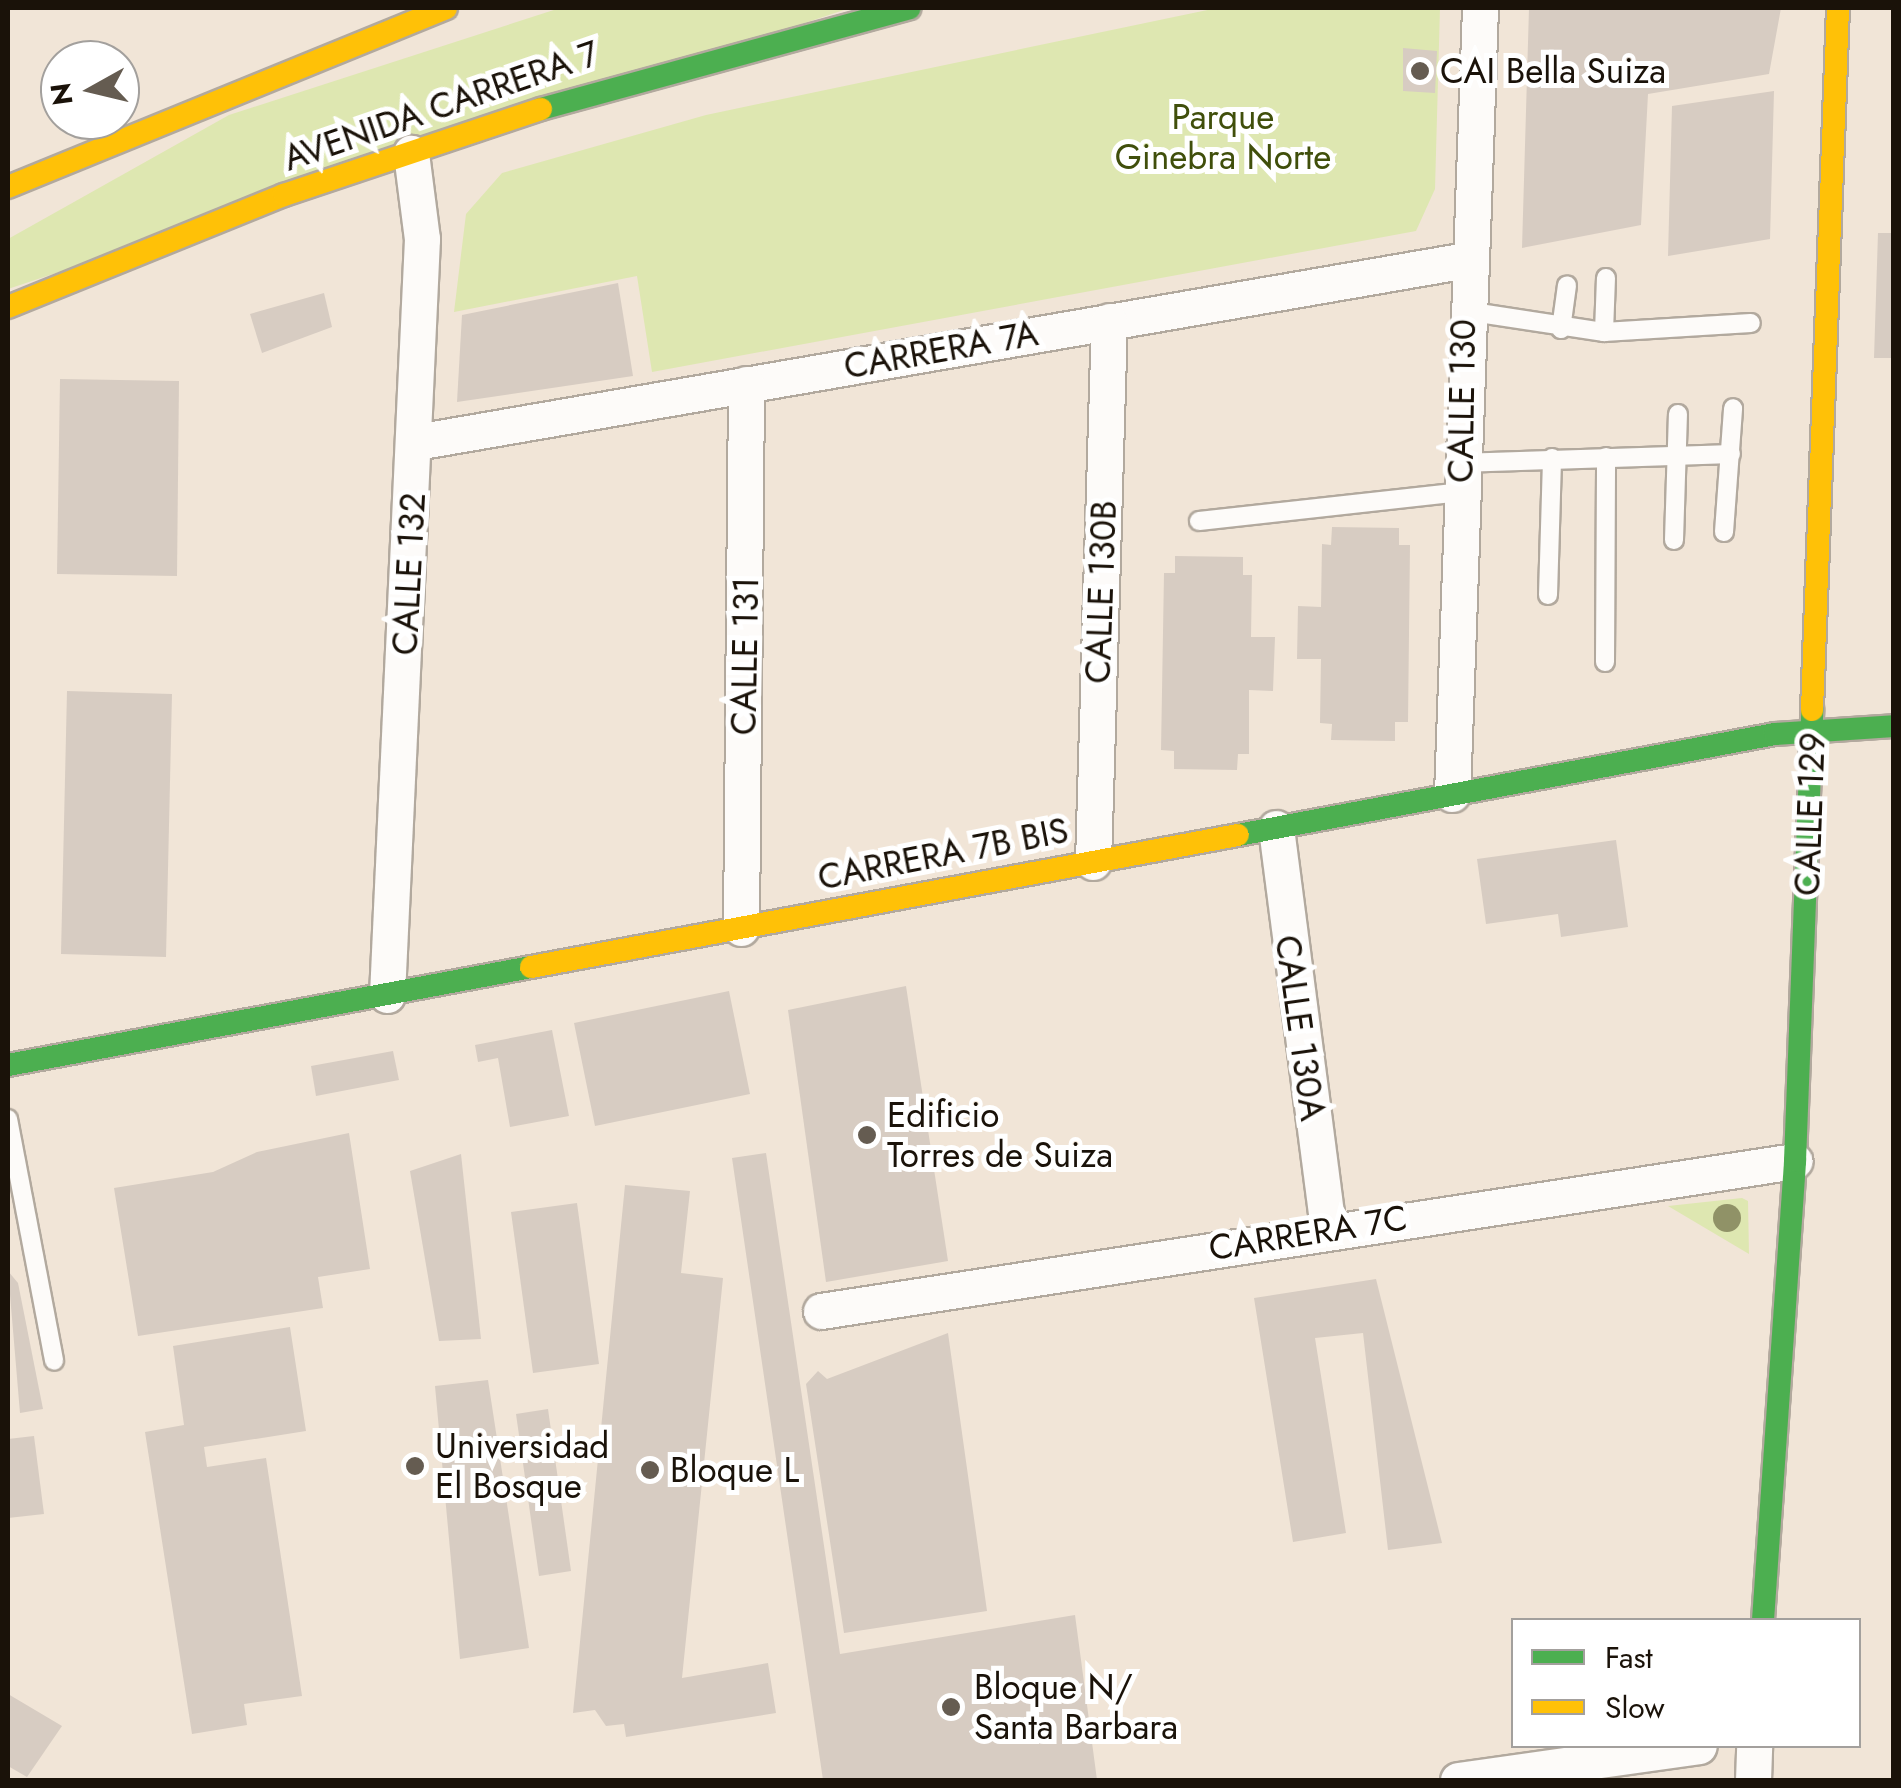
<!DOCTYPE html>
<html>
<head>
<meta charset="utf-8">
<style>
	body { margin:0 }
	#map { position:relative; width:1901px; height:1788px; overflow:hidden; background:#f1e5d7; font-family:Jost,sans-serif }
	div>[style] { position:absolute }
	.green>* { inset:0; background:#dee7b1 }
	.building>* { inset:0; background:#d7ccc2 }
	.roads { filter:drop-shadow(2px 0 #b2a99e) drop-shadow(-2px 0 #b2a99e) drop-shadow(0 2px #b2a99e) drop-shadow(0 -2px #b2a99e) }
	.lane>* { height:18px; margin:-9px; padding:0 9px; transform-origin:9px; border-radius:9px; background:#fdfbf9 }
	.street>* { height:35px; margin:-17.5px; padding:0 17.5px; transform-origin:17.5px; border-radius:17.5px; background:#fdfbf9 }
	.fast>* { height:22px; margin:-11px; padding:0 11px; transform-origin:11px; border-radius:11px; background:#4caf50 }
	.slow>* { height:22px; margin:-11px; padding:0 11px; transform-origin:11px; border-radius:11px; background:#ffc107 }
	.trees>* { width:28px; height:28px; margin:-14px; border-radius:50%; background:#909267 }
	.dots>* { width:28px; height:28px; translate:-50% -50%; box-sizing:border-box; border:5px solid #fff; border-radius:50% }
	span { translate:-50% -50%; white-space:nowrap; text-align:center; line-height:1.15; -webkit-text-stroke:10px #fff; paint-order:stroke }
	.poi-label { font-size:35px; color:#1a1209 }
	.left { translate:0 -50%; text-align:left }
	.street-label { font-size:35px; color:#1a1209 }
	.park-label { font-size:35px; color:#404f0b }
	.frame { position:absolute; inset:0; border:10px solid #1a1209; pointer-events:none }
	.legend { position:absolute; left:1511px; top:1618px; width:350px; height:130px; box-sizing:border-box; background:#fff; border:2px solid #a3a09d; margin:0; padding:12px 18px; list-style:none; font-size:30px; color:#1a1209 }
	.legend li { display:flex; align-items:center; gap:20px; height:50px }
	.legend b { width:50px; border:2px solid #a3a09d }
	.north { position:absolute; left:40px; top:40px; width:100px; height:100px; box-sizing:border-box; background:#fff; border:2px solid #a3a09d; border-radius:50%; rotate:262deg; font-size:28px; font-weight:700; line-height:40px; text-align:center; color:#1a1209 }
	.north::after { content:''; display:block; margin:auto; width:35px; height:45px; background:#655c51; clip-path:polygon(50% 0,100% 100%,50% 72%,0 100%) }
</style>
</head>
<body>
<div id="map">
	<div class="green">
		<i style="clip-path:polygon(560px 8px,850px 8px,8px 289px,8px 239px,229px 115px)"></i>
		<i style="clip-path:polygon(1217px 8px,1440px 8px,1435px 189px,1416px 231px,652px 372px,637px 276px,454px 312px,466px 214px,502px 173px,706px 115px)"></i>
		<i style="clip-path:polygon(1748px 1201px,1749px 1254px,1668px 1206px,1742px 1198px)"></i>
	</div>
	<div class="building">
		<i style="clip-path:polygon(1781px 8px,1769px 74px,1648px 94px,1641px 225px,1522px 248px,1529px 8px)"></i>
		<i style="clip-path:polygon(1403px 48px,1437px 51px,1435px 93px,1403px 91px)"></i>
		<i style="clip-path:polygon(1774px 91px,1770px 239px,1668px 256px,1672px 106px)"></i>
		<i style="clip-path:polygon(1878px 233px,1894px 233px,1894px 358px,1874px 358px)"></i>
		<i style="clip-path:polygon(618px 283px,633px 376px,457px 402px,462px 315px)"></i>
		<i style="clip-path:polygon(324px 293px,332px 327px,262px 353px,250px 314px)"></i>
		<i style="clip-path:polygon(60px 379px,179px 381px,177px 576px,57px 574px)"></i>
		<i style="clip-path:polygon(1332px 527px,1399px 528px,1399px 545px,1410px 545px,1408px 722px,1395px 722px,1395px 741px,1331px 740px,1332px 724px,1320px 723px,1321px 659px,1297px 659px,1298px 606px,1321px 607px,1322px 544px,1331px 545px)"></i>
		<i style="clip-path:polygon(1175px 556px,1243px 557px,1243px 575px,1252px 575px,1251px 637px,1275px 637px,1273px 691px,1249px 690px,1249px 754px,1238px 754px,1237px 770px,1174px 769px,1174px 751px,1161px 750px,1164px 573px,1175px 573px)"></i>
		<i style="clip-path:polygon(67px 691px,172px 694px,166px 957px,61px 954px)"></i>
		<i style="clip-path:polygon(1616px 840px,1628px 927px,1561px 937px,1558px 914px,1486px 924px,1477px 859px)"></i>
		<i style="clip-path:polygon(906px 986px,948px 1261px,826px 1282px,788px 1010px)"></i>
		<i style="clip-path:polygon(729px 991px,750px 1094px,595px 1126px,574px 1023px)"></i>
		<i style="clip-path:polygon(552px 1030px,569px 1116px,510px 1127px,498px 1058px,478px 1062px,475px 1045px)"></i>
		<i style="clip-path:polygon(393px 1051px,399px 1080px,316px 1096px,311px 1066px)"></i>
		<i style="clip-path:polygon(349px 1133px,370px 1269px,318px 1277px,323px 1308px,138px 1336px,114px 1188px,213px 1172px,257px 1152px)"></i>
		<i style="clip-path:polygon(766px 1153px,840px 1654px,1075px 1615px,1097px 1780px,823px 1780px,732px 1158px)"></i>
		<i style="clip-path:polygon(461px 1154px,481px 1339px,439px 1341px,410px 1171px)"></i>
		<i style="clip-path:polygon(625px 1185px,690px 1191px,681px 1273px,723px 1278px,682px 1678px,768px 1663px,776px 1713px,626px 1737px,624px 1724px,606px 1726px,595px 1710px,573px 1713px)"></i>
		<i style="clip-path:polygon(577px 1203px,599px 1364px,533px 1373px,511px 1212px)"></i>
		<i style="clip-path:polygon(8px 1271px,18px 1283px,43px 1409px,20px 1413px)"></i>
		<i style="clip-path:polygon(1376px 1279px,1442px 1543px,1388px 1550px,1363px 1333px,1315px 1338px,1346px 1533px,1293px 1542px,1254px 1298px)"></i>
		<i style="clip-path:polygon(290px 1327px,306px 1431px,204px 1447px,207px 1467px,266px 1458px,302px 1696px,244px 1704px,247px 1725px,192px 1734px,145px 1432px,184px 1425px,173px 1346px)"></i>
		<i style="clip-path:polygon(948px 1333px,987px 1611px,844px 1633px,806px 1384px,818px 1371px,827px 1379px)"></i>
		<i style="clip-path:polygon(488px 1380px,529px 1648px,460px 1659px,435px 1386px)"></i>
		<i style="clip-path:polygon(548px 1409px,571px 1571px,539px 1576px,516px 1414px)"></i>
		<i style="clip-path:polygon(34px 1436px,44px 1514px,8px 1518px,8px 1439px)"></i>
		<i style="clip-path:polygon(8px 1694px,62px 1726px,27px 1777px,8px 1766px)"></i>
	</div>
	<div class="roads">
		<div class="lane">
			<i style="left:1466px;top:311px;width:140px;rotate:8.7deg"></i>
			<i style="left:1604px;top:332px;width:147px;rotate:-3.5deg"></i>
			<i style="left:1561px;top:329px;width:44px;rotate:-82.2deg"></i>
			<i style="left:1604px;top:332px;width:54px;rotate:-87.9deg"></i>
			<i style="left:1461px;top:463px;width:270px;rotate:-1.9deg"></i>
			<i style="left:1199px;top:521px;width:263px;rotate:-6.3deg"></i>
			<i style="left:1724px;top:532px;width:124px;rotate:-85.8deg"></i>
			<i style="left:1674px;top:540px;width:126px;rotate:-88.2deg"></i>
			<i style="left:1548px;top:595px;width:137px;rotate:-88.3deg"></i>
			<i style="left:1605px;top:662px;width:205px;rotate:-89.7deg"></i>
			<i style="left:8px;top:1119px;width:246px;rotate:79.2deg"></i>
		</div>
		<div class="street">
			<i style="left:416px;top:442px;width:1066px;rotate:-9.83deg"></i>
			<i style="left:1452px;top:794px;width:786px;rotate:-87.96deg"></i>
			<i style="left:1276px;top:828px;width:403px;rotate:82.6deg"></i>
			<i style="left:1093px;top:862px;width:541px;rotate:-88.31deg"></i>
			<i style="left:741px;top:928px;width:544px;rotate:-89.47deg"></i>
			<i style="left:387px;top:995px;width:757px;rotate:-87.35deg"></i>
			<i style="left:422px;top:239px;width:87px;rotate:-97.3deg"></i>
			<i style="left:821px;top:1311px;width:985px;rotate:-8.76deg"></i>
			<i style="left:1458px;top:1780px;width:243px;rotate:-8deg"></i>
			<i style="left:1753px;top:1780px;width:34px;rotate:-88deg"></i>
		</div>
		<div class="fast">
			<i style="left:541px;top:109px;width:382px;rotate:-15.3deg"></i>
			<i style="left:1238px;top:835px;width:546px;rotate:-10.65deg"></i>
			<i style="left:1775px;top:734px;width:119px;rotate:-3.8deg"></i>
			<i style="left:8px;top:1065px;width:532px;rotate:-10.61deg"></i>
			<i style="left:1763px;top:1620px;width:460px;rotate:-86deg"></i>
			<i style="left:1795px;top:1161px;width:451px;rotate:-87.8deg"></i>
		</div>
		<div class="slow">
			<i style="left:8px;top:187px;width:473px;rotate:-22.2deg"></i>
			<i style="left:8px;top:307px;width:298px;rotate:-22.1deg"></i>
			<i style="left:284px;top:195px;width:271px;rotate:-18.5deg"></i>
			<i style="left:1812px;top:710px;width:702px;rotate:-87.88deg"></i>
			<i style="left:531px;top:967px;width:719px;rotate:-10.58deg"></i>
		</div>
	</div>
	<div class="trees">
		<i style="left:1727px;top:1218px"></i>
	</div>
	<div class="dots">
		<i style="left:1420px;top:71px;background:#655c51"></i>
		<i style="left:867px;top:1135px;background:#655c51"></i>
		<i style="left:415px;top:1466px;background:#655c51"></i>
		<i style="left:650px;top:1470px;background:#655c51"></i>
		<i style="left:951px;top:1707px;background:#655c51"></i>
	</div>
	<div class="poi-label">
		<span class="left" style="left:1440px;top:71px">CAI Bella Suiza</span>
		<span class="left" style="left:887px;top:1135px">Edificio<br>Torres de Suiza</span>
		<span class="left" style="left:435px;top:1466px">Universidad<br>El Bosque</span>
		<span class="left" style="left:670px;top:1470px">Bloque L</span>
		<span class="left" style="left:974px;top:1707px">Bloque N/<br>Santa Barbara</span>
	</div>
	<div class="street-label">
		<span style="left:441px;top:106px;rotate:-19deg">AVENIDA CARRERA 7</span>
		<span style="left:941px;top:350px;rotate:-10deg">CARRERA 7A</span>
		<span style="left:1462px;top:401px;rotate:-89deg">CALLE 130</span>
		<span style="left:409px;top:574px;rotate:-87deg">CALLE 132</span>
		<span style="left:1101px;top:592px;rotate:-88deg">CALLE 130B</span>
		<span style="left:745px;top:656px;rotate:-89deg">CALLE 131</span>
		<span style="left:1810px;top:814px;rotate:-88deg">CALLE 129</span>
		<span style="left:943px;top:854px;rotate:-11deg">CARRERA 7B BIS</span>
		<span style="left:1300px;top:1028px;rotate:82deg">CALLE 130A</span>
		<span style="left:1308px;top:1233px;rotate:-9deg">CARRERA 7C</span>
	</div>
	<div class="park-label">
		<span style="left:1223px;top:137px">Parque<br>Ginebra Norte</span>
	</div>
	<div class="frame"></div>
	<ul class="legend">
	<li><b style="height:12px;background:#4caf50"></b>Fast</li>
	<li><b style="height:12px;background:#ffc107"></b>Slow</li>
	</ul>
	<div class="north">N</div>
</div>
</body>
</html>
